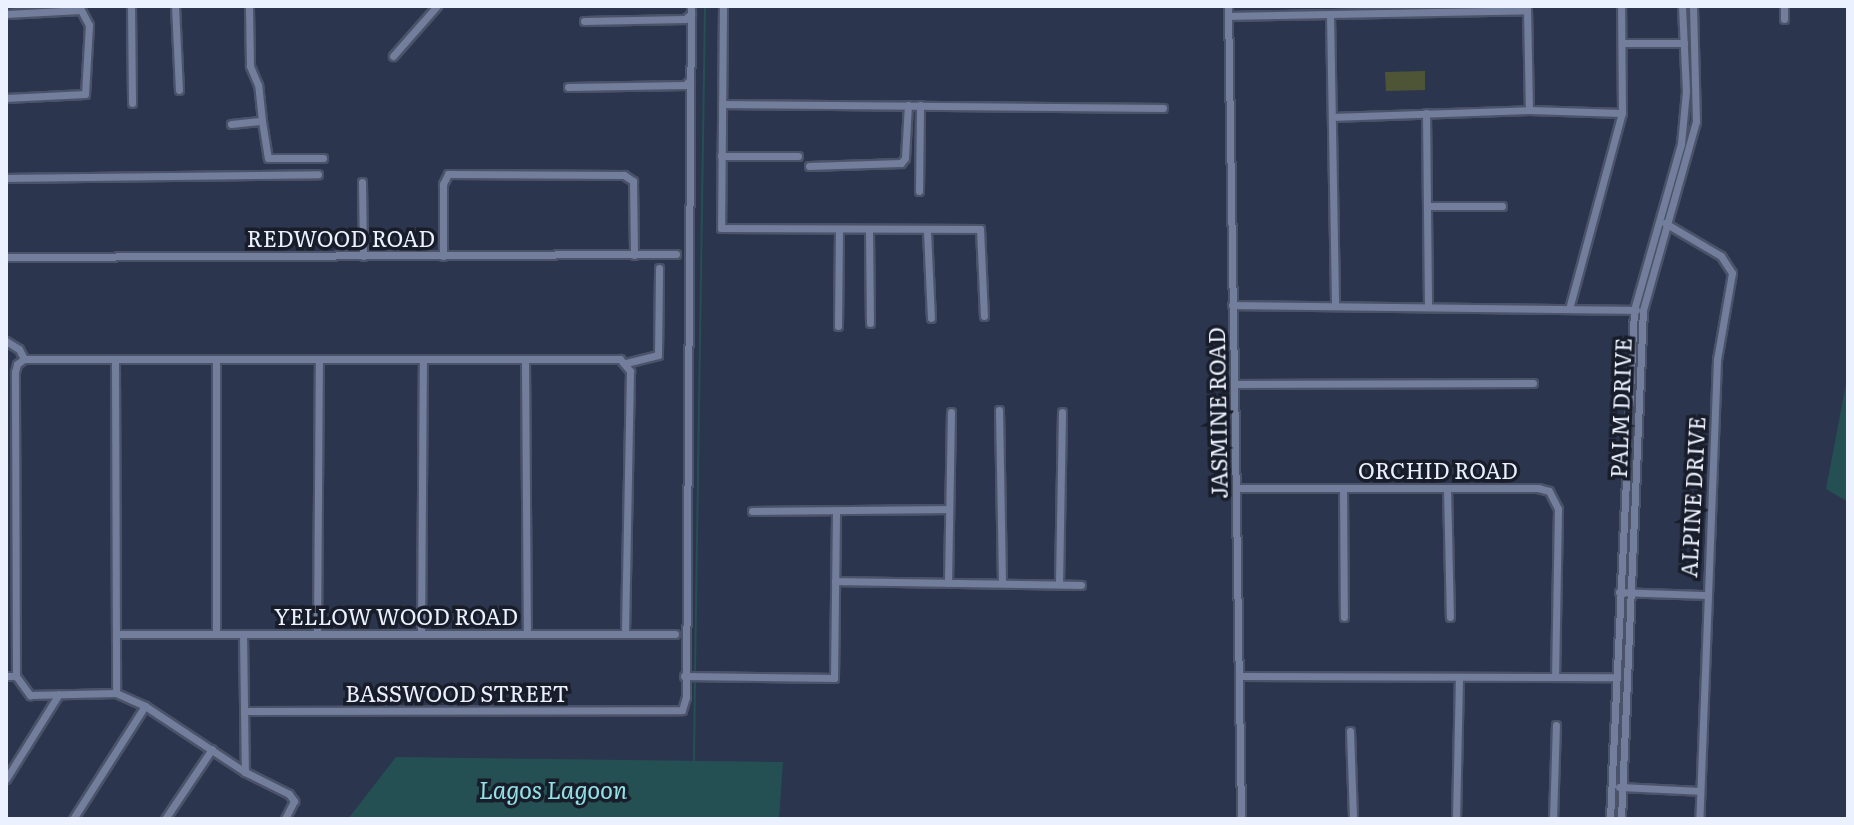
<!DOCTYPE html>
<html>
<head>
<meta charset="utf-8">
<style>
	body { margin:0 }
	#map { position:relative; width:1854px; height:825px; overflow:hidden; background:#2b354e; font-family:Literata,serif }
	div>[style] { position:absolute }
	.green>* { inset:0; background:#4e5537 }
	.water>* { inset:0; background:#255053 }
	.stream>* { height:2px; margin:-1px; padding:0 1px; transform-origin:1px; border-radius:1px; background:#255053 }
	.roads { filter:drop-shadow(2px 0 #4b5369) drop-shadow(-2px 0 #4b5369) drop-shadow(0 2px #4b5369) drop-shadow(0 -2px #4b5369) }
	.minor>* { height:7px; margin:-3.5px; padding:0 3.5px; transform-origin:3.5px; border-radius:3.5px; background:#727e9c }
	span { translate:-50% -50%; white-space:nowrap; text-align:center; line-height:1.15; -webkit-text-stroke:7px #181d29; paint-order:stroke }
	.street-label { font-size:22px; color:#ecf1ff }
	.water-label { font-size:24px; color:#92e1e7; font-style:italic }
	.frame { position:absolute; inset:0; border:8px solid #ecf1ff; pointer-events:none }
</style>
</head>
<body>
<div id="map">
	<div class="green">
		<i style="clip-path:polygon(1425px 71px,1425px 90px,1386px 91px,1385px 72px)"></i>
	</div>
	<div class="water">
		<i style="clip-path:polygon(1848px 373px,1848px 502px,1826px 489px)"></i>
		<i style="clip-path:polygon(396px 757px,783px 762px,779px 819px,348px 819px)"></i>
	</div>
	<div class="stream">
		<i style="left:695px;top:673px;width:667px;rotate:-89.14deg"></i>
		<i style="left:694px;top:761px;width:82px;rotate:-89.3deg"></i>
	</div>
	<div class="roads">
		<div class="minor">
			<i style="left:131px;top:6px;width:97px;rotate:89.4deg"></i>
			<i style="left:175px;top:6px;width:84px;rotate:87.3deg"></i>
			<i style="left:723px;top:6px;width:222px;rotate:90.5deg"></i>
			<i style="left:721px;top:228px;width:259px;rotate:0.2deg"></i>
			<i style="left:980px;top:229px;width:87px;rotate:87.4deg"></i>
			<i style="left:1228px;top:6px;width:813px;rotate:89.08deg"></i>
			<i style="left:1784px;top:6px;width:13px;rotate:90deg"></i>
			<i style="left:1527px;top:8px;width:102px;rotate:88.9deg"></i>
			<i style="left:6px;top:14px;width:75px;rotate:-3.1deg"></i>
			<i style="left:81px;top:10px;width:17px;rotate:62deg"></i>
			<i style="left:89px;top:25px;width:69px;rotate:93.3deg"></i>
			<i style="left:85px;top:94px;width:79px;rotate:177.1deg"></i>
			<i style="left:1330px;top:14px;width:292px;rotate:89deg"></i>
			<i style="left:1228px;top:16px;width:299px;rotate:-1.1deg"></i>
			<i style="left:584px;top:21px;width:101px;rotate:-1.1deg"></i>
			<i style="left:685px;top:19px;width:8px;rotate:-40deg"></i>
			<i style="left:1622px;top:43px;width:62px"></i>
			<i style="left:393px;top:56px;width:67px;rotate:-48.7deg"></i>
			<i style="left:568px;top:87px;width:117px;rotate:-1deg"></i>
			<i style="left:685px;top:85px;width:7px;rotate:-45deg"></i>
			<i style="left:722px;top:104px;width:441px;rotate:0.5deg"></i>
			<i style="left:1426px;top:113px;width:194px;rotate:89.4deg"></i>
			<i style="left:1332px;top:117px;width:197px;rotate:-2deg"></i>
			<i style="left:1529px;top:110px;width:93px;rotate:1.8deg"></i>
			<i style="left:262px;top:121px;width:37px;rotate:81deg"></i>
			<i style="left:268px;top:158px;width:55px"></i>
			<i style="left:231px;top:124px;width:31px;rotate:-6deg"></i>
			<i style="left:262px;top:121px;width:36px;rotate:-96deg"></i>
			<i style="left:258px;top:85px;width:21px;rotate:-113deg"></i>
			<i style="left:250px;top:66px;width:60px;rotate:-91deg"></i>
			<i style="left:721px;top:156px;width:77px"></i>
			<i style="left:809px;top:166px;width:92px;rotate:-1.9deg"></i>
			<i style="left:901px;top:163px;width:6px;rotate:-51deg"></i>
			<i style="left:905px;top:158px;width:53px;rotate:-86.8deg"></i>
			<i style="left:6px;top:178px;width:312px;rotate:-0.7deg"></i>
			<i style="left:362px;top:182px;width:74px;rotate:89.2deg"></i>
			<i style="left:919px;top:191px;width:86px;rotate:-89.3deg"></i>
			<i style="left:1427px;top:206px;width:75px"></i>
			<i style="left:1665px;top:223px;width:65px;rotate:30.5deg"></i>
			<i style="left:1721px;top:256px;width:20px;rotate:57deg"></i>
			<i style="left:1732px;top:273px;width:88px;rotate:99.8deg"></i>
			<i style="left:1717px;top:360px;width:459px;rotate:92.2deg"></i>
			<i style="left:869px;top:230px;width:93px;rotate:89.4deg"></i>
			<i style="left:927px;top:231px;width:87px;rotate:87.4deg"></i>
			<i style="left:443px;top:256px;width:72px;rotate:-90deg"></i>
			<i style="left:443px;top:184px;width:11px;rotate:-63deg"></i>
			<i style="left:448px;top:174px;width:176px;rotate:0.3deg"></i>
			<i style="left:624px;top:175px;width:11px;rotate:34deg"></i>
			<i style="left:633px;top:181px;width:74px;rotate:89.2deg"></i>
			<i style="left:6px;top:257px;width:670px;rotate:-0.26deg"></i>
			<i style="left:1232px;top:305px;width:404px;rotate:0.7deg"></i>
			<i style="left:1569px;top:309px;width:203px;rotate:-74.9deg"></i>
			<i style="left:1622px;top:113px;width:107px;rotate:-90.5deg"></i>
			<i style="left:838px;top:326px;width:97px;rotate:-89.4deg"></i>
			<i style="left:6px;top:341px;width:15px;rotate:32deg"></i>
			<i style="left:19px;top:349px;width:11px;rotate:63deg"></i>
			<i style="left:525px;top:359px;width:275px;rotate:89.6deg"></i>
			<i style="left:216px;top:360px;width:274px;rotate:90deg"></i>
			<i style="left:115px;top:361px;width:332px;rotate:89.8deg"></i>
			<i style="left:626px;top:363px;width:33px;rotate:-14deg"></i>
			<i style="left:658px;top:355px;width:87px;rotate:-89.3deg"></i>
			<i style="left:1234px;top:384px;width:299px;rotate:-0.2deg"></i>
			<i style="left:999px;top:410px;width:173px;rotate:89deg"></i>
			<i style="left:1236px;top:488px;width:302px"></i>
			<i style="left:1538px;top:488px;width:11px;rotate:15deg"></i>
			<i style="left:1549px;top:491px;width:20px;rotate:63deg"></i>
			<i style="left:1558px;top:509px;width:167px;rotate:91deg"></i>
			<i style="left:1343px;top:488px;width:129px;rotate:89.6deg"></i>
			<i style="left:1447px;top:488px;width:129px;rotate:88.7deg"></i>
			<i style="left:752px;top:511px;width:197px;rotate:-0.6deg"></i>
			<i style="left:835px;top:581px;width:246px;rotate:0.9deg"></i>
			<i style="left:948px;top:583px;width:171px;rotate:-89deg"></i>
			<i style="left:1059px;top:584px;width:172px;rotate:-89deg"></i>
			<i style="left:1619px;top:592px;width:86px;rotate:2deg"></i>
			<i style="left:421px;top:633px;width:273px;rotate:-89.6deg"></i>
			<i style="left:116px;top:634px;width:559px"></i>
			<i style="left:243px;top:634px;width:138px;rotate:89.2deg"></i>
			<i style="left:317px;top:634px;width:274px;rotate:-89.6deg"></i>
			<i style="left:6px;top:676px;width:10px"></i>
			<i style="left:16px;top:676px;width:24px;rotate:54deg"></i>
			<i style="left:30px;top:695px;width:86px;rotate:-1.3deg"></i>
			<i style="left:116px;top:693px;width:32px;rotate:24deg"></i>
			<i style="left:145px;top:706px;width:120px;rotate:33.4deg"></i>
			<i style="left:245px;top:772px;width:49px;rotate:26.6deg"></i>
			<i style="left:289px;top:794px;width:9px;rotate:54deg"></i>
			<i style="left:294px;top:801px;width:20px;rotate:117deg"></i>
			<i style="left:16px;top:676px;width:304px;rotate:-90.2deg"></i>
			<i style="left:15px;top:372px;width:8px;rotate:-76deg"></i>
			<i style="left:17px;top:364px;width:9px;rotate:-36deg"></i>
			<i style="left:24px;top:359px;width:596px"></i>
			<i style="left:620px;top:359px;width:16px;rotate:50deg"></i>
			<i style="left:630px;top:371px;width:263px;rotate:91.1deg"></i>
			<i style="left:684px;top:676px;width:150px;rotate:0.8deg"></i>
			<i style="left:834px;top:678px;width:166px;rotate:-89.3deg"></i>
			<i style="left:1239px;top:676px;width:378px;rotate:0.2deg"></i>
			<i style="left:244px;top:711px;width:438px;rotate:-0.1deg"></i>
			<i style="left:682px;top:710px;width:14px;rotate:-73deg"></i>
			<i style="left:686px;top:697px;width:691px;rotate:-89.59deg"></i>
			<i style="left:1350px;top:731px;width:88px;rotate:88deg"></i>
			<i style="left:6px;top:779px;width:100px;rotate:-58.1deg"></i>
			<i style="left:1619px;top:787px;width:81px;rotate:2.8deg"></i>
			<i style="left:73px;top:819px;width:134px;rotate:-57.5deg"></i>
			<i style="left:165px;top:819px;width:84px;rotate:-56.1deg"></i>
			<i style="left:1456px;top:819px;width:142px;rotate:-88.8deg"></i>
			<i style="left:1553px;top:819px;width:94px;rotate:-88.2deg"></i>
			<i style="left:1610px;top:819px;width:510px;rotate:-87.3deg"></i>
			<i style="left:1634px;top:310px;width:173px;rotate:-74.2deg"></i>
			<i style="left:1681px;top:144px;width:53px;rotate:-84.6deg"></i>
			<i style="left:1686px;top:91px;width:85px;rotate:-92.7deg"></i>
			<i style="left:1621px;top:819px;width:509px;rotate:-87.53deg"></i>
			<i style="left:1643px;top:310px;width:196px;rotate:-74.3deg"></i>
			<i style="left:1696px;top:121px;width:115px;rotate:-91.5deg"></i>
		</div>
	</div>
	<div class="street-label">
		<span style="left:341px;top:238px">REDWOOD ROAD</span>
		<span style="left:1620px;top:408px;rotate:-88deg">PALM DRIVE</span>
		<span style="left:1217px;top:413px;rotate:-91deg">JASMINE ROAD</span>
		<span style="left:1438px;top:470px">ORCHID ROAD</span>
		<span style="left:1692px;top:497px;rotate:-87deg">ALPINE DRIVE</span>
		<span style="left:396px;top:616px">YELLOW WOOD ROAD</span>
		<span style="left:457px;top:693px">BASSWOOD STREET</span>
	</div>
	<div class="water-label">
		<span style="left:553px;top:789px">Lagos Lagoon</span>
	</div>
	<div class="frame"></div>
</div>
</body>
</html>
